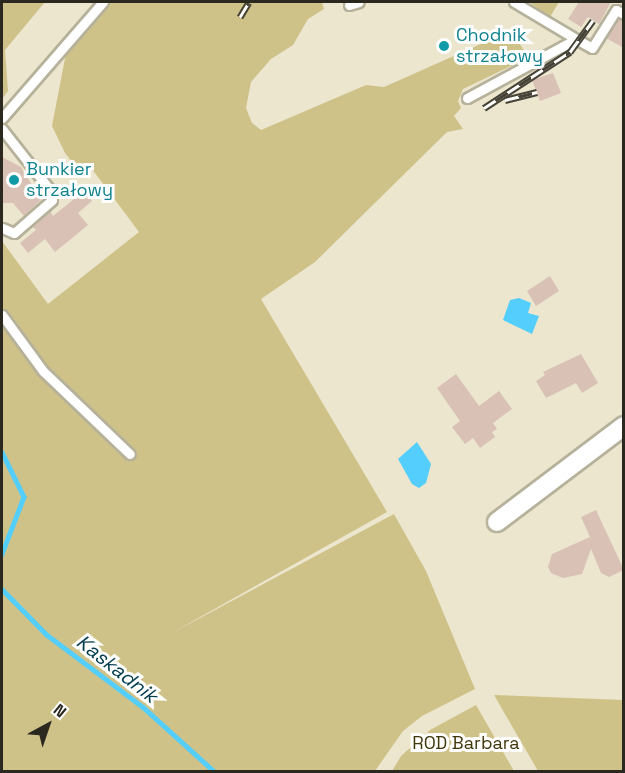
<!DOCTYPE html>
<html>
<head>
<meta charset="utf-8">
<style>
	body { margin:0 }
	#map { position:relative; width:625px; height:773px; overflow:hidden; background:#ece6cf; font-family:"Space Grotesk",sans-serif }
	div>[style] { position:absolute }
	.green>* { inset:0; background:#cfc289 }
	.water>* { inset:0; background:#54cffd }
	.stream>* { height:4.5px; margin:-2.25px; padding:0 2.25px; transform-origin:2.25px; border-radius:2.25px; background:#54cffd }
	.building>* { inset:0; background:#d9c1b6 }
	.roads { filter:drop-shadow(2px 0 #b6b19a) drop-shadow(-2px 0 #b6b19a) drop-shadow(0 2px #b6b19a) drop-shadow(0 -2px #b6b19a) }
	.service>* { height:9px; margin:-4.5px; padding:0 4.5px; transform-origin:4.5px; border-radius:4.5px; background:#fff }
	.minor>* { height:18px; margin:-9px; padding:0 9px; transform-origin:9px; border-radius:9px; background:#fff }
	.rail>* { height:7px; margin-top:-3.5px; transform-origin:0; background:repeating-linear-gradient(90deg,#fff 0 14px,#454237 0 28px); box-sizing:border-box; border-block:2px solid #454237 }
	.dots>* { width:16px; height:16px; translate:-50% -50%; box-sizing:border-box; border:3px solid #fff; border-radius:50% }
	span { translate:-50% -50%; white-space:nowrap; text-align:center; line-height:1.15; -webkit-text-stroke:6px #fff; paint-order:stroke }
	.culture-label { font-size:18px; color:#0d838f }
	.left { translate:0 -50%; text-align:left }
	.park-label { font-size:18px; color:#3f3609 }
	.water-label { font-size:20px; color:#023c4e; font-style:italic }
	.frame { position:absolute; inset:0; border:3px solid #2a281f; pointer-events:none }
	.north { position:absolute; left:18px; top:695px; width:60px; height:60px; -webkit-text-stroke:4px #fff; paint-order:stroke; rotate:40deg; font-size:16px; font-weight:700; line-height:24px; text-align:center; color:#2a281f }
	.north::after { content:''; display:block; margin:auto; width:21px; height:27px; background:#2a281f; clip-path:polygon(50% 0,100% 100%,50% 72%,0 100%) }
</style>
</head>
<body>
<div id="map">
	<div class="green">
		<i style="clip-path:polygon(2px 2px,45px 2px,5px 50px,8px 91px,2px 99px)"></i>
		<i style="clip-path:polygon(111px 2px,322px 2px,324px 9px,308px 19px,293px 45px,271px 59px,251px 82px,246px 108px,252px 123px,261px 130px,366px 85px,384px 87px,512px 30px,528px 58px,463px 89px,458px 101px,461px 108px,454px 116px,463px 129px,447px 132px,315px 262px,261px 299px,387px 512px,170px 634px,394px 514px,426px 571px,475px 689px,422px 716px,403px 731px,375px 771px,2px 771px,2px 241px,48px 304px,139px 232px,92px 169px,83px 176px,65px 153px,52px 126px,66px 53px)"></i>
		<i style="clip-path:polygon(529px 2px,559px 2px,550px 17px)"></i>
		<i style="clip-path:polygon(494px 695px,623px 700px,623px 771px,538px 771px)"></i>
		<i style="clip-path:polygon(476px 705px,514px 771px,392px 771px,401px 756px,430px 730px)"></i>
	</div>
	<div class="water">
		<i style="clip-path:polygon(519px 298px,531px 303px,528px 313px,539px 316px,532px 334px,503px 320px,510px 300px)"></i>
		<i style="clip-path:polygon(417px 442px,431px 464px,426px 483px,419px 488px,412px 484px,398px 459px)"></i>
	</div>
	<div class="stream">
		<i style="left:2px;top:452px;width:50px;rotate:63.9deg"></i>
		<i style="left:24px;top:497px;width:61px;rotate:111.1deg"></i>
		<i style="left:2px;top:589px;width:63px;rotate:45.6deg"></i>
		<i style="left:46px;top:634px;width:121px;rotate:37deg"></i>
		<i style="left:143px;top:707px;width:97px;rotate:42.1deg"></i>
	</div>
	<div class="building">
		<i style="clip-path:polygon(579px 2px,611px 2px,599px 24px,588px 17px,581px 27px,568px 19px)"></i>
		<i style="clip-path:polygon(618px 19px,624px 21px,624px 48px,606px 38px)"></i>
		<i style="clip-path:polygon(553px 73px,561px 93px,540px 101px,532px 80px)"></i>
		<i style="clip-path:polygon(2px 157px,21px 167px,41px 200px,24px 216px,13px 203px,2px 203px)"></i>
		<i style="clip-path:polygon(84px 191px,92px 201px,78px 213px,88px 225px,55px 252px,45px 239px,28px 253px,20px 243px,36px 230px,32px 226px,50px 211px,53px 216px)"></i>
		<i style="clip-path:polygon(550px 276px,559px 291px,536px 306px,527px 291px)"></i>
		<i style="clip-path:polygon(581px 354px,598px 383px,582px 393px,576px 383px,546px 398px,536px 381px,545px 375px,543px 372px)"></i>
		<i style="clip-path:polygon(456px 374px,479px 406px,499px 391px,512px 409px,493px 423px,497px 429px,492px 432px,495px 437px,480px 448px,473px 438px,465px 444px,452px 427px,460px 421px,437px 388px)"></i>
		<i style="clip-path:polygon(596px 510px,624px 570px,609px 577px,601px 573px,591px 549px,582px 574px,563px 578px,551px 573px,548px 567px,552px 554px,590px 537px,581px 517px)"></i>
	</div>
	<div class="roads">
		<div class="service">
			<i style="left:514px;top:2px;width:72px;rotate:30.8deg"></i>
			<i style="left:349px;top:5px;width:10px;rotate:-17deg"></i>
			<i style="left:467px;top:98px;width:124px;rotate:-28.4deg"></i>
			<i style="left:576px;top:39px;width:18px;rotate:29deg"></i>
			<i style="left:592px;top:48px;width:45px;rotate:-57.7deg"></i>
			<i style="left:616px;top:10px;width:9px;rotate:27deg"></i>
			<i style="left:2px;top:118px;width:154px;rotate:-49deg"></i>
			<i style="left:2px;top:129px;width:78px;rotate:51.8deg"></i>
			<i style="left:50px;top:190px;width:10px;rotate:79deg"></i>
			<i style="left:52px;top:200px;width:50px;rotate:139deg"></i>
			<i style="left:14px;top:233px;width:13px;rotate:-157deg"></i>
			<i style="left:2px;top:315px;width:69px;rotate:53.8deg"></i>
			<i style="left:43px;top:371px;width:120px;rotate:43.7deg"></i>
		</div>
		<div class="minor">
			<i style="left:497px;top:522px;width:159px;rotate:-37.1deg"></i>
		</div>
	</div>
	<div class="rail">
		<i style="left:240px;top:17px;width:17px;rotate:-59deg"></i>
		<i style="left:505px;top:100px;width:33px;rotate:-14deg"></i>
		<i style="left:484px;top:108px;width:103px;rotate:-33.1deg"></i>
		<i style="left:570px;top:52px;width:39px;rotate:-54deg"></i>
	</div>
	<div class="dots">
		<i style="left:444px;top:46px;background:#0f9aa8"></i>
		<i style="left:14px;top:180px;background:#0f9aa8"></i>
	</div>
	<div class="culture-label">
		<span class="left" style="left:456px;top:46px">Chodnik<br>strzałowy</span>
		<span class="left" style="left:26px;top:180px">Bunkier<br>strzałowy</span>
	</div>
	<div class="park-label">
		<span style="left:466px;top:743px">ROD Barbara</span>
	</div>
	<div class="water-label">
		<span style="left:117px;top:669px;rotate:38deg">Kaskadnik</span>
	</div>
	<div class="frame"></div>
	<div class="north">N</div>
</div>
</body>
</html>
